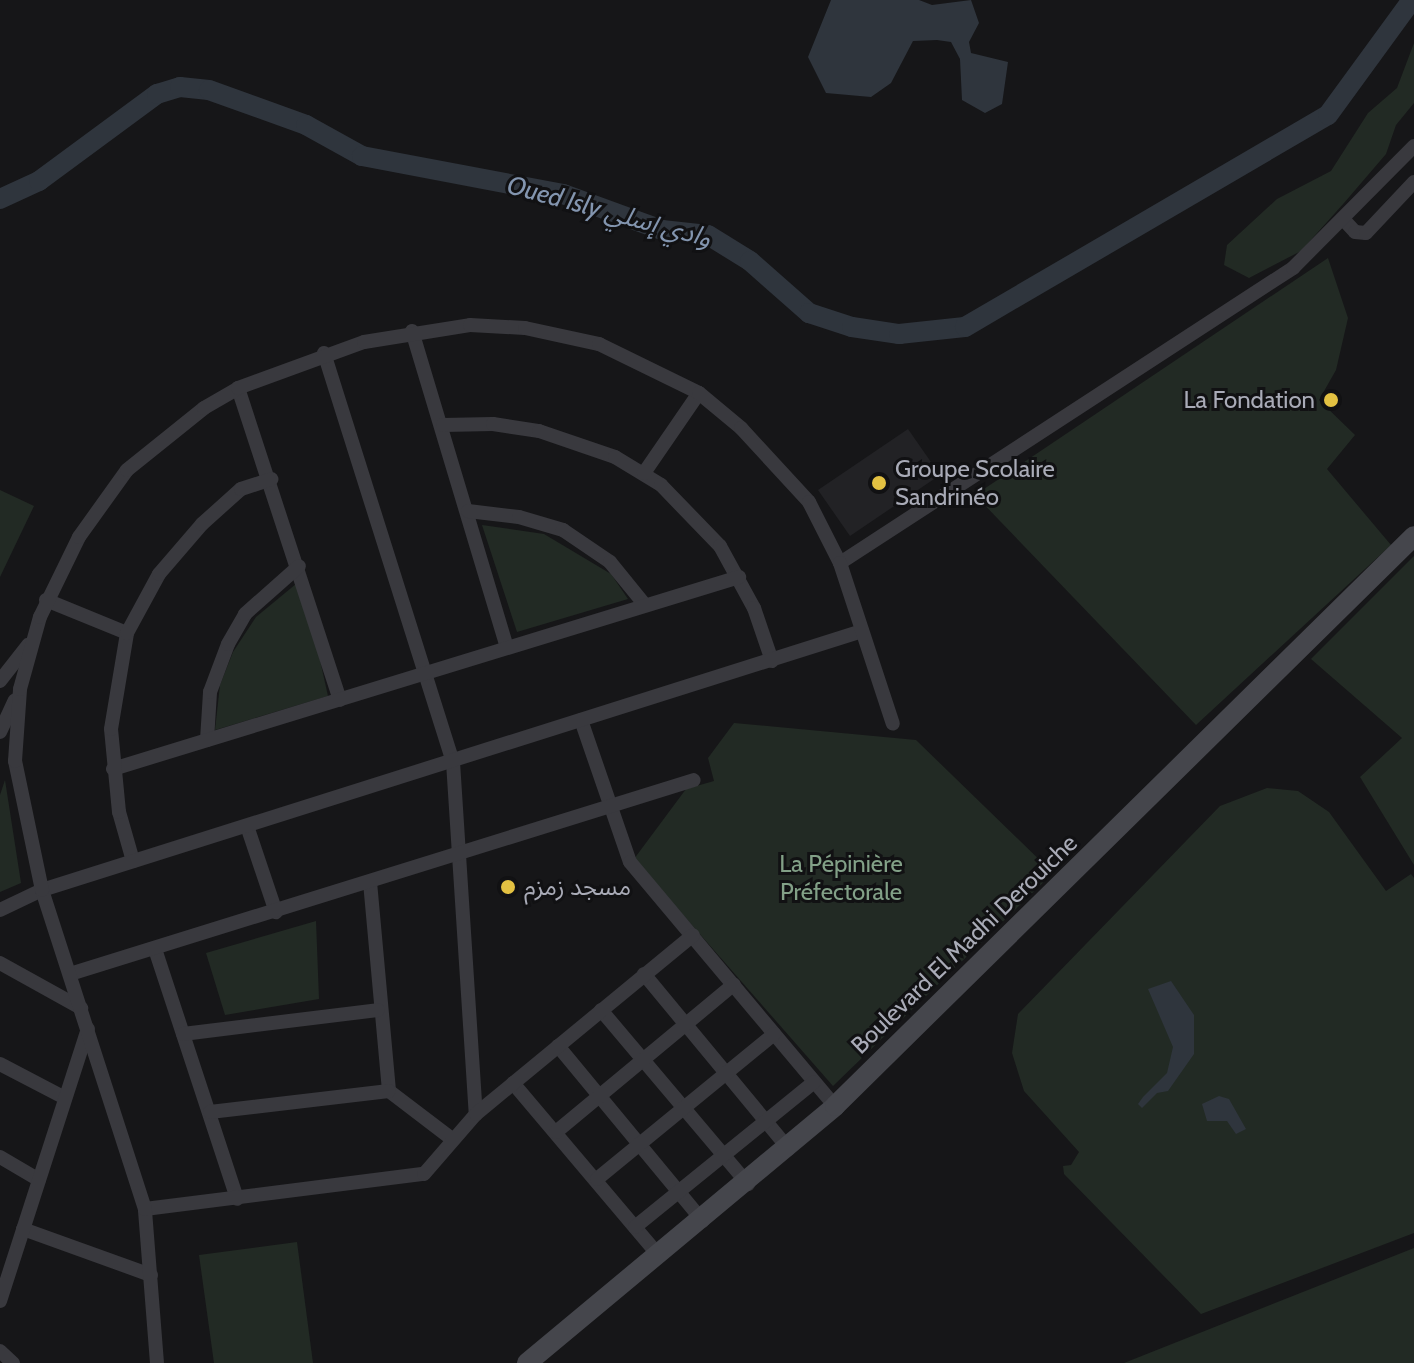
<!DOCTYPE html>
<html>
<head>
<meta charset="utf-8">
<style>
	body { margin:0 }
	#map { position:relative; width:1414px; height:1363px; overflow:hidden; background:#161618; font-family:Cabin,"Noto Sans Arabic",sans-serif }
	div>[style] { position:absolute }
	.built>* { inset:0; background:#222225 }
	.green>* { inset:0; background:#222a24 }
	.water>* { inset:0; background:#2f353d }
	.river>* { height:20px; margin:-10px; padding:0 10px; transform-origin:10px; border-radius:10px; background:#2f353d }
	.street>* { height:14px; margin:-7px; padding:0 7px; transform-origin:7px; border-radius:7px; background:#39393e }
	.secondary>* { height:20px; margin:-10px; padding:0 10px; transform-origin:10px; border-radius:10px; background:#45464c }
	.dots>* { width:22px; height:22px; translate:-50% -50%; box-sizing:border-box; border:4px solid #111113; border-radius:50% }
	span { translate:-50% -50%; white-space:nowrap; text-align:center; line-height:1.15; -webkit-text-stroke:6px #111113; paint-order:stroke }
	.poi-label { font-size:24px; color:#a9abb7 }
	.right { translate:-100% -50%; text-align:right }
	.left { translate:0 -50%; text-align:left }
	.park-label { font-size:24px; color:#82a087 }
	.street-label { font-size:24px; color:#a9abb7 }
	.water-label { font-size:26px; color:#8395af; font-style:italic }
</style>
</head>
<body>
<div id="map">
	<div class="built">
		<i style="clip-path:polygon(908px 429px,940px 475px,850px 536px,818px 490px)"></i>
	</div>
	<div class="green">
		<i style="clip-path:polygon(1414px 43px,1414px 103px,1396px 125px,1386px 154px,1344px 203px,1301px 251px,1249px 278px,1224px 265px,1227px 245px,1277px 199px,1331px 171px,1368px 113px,1397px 88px)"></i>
		<i style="clip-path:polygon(1328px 258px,1348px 318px,1336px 370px,1319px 400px,1355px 435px,1327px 469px,1391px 545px,1196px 725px,975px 495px)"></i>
		<i style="clip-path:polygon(0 490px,34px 506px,0 577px)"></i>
		<i style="clip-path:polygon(482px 525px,544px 534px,611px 574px,628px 599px,517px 632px)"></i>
		<i style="clip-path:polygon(1414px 556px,1414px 865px,1360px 777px,1402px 738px,1311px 659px)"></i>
		<i style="clip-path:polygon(302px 579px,328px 696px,215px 730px,220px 685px,233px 652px,256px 617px)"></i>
		<i style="clip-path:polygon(734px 723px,916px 740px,1053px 873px,833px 1086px,634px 859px,686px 789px,714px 781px,708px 758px)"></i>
		<i style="clip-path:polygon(5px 780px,21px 883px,0 892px,0 795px)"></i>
		<i style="clip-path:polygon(1267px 788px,1298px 791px,1329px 812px,1386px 891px,1411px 874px,1414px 878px,1414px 1233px,1201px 1314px,1064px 1174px,1063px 1166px,1071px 1165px,1079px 1152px,1024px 1091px,1012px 1053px,1018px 1014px,1220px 806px)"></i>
		<i style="clip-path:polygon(316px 921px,319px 999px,225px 1015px,206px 953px)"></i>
		<i style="clip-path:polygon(297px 1242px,313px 1363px,214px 1363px,199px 1255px)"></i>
		<i style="clip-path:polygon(1414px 1248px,1414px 1363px,1124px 1363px)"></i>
	</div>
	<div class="water">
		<i style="clip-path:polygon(831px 0,919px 0,932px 5px,971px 0,979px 23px,969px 42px,971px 53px,1008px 62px,1002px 104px,985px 113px,962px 100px,960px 59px,951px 42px,937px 40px,913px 41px,891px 83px,871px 97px,826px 93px,808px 57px)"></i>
		<i style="clip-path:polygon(1171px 981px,1194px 1015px,1194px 1054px,1168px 1091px,1157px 1093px,1142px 1108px,1138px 1104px,1143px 1097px,1167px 1073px,1173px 1047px,1148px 989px)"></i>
		<i style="clip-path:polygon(1219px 1096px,1229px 1099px,1246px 1129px,1236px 1134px,1227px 1121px,1207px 1121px,1202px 1104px)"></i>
	</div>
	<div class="river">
		<i style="left:0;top:199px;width:43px;rotate:-24.8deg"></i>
		<i style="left:39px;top:181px;width:147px;rotate:-36.4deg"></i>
		<i style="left:157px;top:94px;width:24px;rotate:-17deg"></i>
		<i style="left:180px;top:87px;width:29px;rotate:6deg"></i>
		<i style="left:209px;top:90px;width:103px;rotate:19.8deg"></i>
		<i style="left:306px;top:125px;width:64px;rotate:29deg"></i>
		<i style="left:362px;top:156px;width:205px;rotate:10.7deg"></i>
		<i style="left:563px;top:194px;width:105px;rotate:20deg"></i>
		<i style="left:662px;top:230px;width:46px;rotate:6.2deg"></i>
		<i style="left:708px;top:235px;width:49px;rotate:31.8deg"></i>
		<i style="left:750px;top:261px;width:79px;rotate:41.4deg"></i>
		<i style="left:809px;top:313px;width:45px;rotate:18deg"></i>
		<i style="left:852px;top:327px;width:48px;rotate:8.5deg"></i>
		<i style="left:899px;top:334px;width:66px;rotate:-6.1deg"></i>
		<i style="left:965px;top:327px;width:420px;rotate:-30.3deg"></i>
		<i style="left:1328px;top:115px;width:142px;rotate:-53.9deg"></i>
	</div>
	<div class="street">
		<i style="left:1344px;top:220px;width:16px;rotate:47deg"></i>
		<i style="left:1355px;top:232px;width:11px;rotate:5deg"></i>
		<i style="left:1366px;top:233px;width:70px;rotate:-46.7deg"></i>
		<i style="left:412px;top:331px;width:330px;rotate:73.3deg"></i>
		<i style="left:324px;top:353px;width:429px;rotate:72.5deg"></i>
		<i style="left:453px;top:762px;width:353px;rotate:86.3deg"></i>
		<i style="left:238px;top:388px;width:328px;rotate:71.9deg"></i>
		<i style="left:443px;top:425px;width:50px;rotate:-1.1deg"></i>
		<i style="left:493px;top:424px;width:47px;rotate:8.7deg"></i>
		<i style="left:539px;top:431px;width:80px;rotate:18.9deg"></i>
		<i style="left:615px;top:457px;width:54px;rotate:31.3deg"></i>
		<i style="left:661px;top:485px;width:85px;rotate:46deg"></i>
		<i style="left:720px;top:546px;width:71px;rotate:61.3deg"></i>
		<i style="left:754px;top:608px;width:56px;rotate:71.2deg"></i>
		<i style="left:644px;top:473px;width:97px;rotate:-55.5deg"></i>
		<i style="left:468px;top:511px;width:51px;rotate:6.7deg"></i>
		<i style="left:519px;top:517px;width:46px;rotate:16.5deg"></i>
		<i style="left:563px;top:530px;width:57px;rotate:34.2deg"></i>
		<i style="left:610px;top:562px;width:55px;rotate:50.9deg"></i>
		<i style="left:840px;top:563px;width:541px;rotate:-33.07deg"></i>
		<i style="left:1293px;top:268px;width:172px;rotate:-45.2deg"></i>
		<i style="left:46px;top:600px;width:87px;rotate:22.2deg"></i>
		<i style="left:0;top:681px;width:46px;rotate:-52.1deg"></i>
		<i style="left:581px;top:720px;width:150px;rotate:71deg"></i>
		<i style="left:630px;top:862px;width:319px;rotate:50deg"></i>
		<i style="left:0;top:732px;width:35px;rotate:-65deg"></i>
		<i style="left:207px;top:740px;width:48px;rotate:-86.4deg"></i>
		<i style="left:210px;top:692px;width:51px;rotate:-69.4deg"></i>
		<i style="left:228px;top:644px;width:34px;rotate:-60deg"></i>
		<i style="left:245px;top:614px;width:72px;rotate:-41.6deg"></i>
		<i style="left:113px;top:769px;width:655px;rotate:-17.05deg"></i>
		<i style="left:247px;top:826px;width:91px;rotate:71.4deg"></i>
		<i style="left:133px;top:861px;width:51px;rotate:-105.9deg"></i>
		<i style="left:119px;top:812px;width:83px;rotate:-95.5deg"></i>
		<i style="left:111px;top:729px;width:97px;rotate:-80.5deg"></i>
		<i style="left:127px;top:633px;width:67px;rotate:-61.5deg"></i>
		<i style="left:159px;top:574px;width:66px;rotate:-49.3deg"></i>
		<i style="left:202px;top:524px;width:52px;rotate:-41.9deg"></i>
		<i style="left:241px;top:489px;width:32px;rotate:-18deg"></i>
		<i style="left:370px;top:882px;width:210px;rotate:84.8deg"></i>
		<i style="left:389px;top:1091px;width:79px;rotate:37.3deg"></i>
		<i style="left:0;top:910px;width:47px;rotate:-25.5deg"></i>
		<i style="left:42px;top:890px;width:860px;rotate:-17.53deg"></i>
		<i style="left:155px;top:949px;width:263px;rotate:71.8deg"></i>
		<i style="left:0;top:963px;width:93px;rotate:29.1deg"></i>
		<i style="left:70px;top:974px;width:653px;rotate:-17.27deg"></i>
		<i style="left:644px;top:974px;width:227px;rotate:50.4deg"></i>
		<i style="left:601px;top:1010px;width:228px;rotate:49.8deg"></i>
		<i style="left:183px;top:1034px;width:196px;rotate:-7deg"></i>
		<i style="left:558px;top:1046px;width:227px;rotate:50.4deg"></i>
		<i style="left:0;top:1064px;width:71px;rotate:27.6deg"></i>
		<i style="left:513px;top:1083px;width:226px;rotate:49.8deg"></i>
		<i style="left:210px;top:1112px;width:180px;rotate:-6.7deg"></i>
		<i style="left:556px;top:1132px;width:231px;rotate:-39.7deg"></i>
		<i style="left:0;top:1157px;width:45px;rotate:30.5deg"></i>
		<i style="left:597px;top:1179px;width:229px;rotate:-39.3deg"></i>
		<i style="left:145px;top:1209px;width:281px;rotate:-7.2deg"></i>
		<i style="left:424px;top:1174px;width:79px;rotate:-49.1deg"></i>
		<i style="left:476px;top:1114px;width:281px;rotate:-39.5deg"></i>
		<i style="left:635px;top:1227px;width:230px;rotate:-39deg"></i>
		<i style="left:23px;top:1229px;width:136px;rotate:19.8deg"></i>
		<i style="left:0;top:1301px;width:286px;rotate:-72.1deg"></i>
		<i style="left:0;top:1351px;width:18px;rotate:43deg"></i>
		<i style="left:157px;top:1363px;width:154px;rotate:-94.5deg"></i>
		<i style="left:145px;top:1209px;width:335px;rotate:-107.9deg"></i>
		<i style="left:42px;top:890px;width:132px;rotate:-101.8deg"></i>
		<i style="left:15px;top:761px;width:72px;rotate:-86deg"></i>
		<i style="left:20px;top:689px;width:75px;rotate:-74.5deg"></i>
		<i style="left:40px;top:617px;width:89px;rotate:-64deg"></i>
		<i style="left:79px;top:537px;width:82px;rotate:-54.4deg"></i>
		<i style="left:127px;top:470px;width:99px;rotate:-38.8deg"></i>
		<i style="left:204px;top:408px;width:39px;rotate:-30deg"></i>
		<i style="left:238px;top:388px;width:134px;rotate:-20.1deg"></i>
		<i style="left:364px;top:342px;width:107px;rotate:-9.1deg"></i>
		<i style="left:470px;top:325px;width:55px;rotate:3.1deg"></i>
		<i style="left:525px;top:328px;width:76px;rotate:12.2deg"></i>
		<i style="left:599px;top:344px;width:111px;rotate:26.1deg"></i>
		<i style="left:699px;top:393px;width:55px;rotate:39.8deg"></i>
		<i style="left:741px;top:428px;width:100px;rotate:47.4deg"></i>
		<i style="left:809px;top:502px;width:68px;rotate:63.1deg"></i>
		<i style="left:840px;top:563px;width:169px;rotate:71.8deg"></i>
	</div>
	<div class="secondary">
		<i style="left:527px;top:1363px;width:401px;rotate:-39.8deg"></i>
		<i style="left:835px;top:1106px;width:812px;rotate:-44.55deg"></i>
	</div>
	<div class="dots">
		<i style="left:1331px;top:400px;background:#e3c142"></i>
		<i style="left:879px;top:483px;background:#e3c142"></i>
		<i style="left:508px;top:887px;background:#e3c142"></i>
	</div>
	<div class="poi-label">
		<span class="right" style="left:1315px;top:400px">La Fondation</span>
		<span class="left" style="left:895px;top:483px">Groupe Scolaire<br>Sandrinéo</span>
		<span class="left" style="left:524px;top:887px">مسجد زمزم</span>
	</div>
	<div class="park-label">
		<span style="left:841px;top:878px">La Pépinière<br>Préfectorale</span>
	</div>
	<div class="street-label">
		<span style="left:964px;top:944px;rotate:-44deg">Boulevard El Madhi Derouiche</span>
	</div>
	<div class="water-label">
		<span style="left:609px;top:212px;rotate:15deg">Oued Isly وادي إسلي</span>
	</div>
</div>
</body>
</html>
